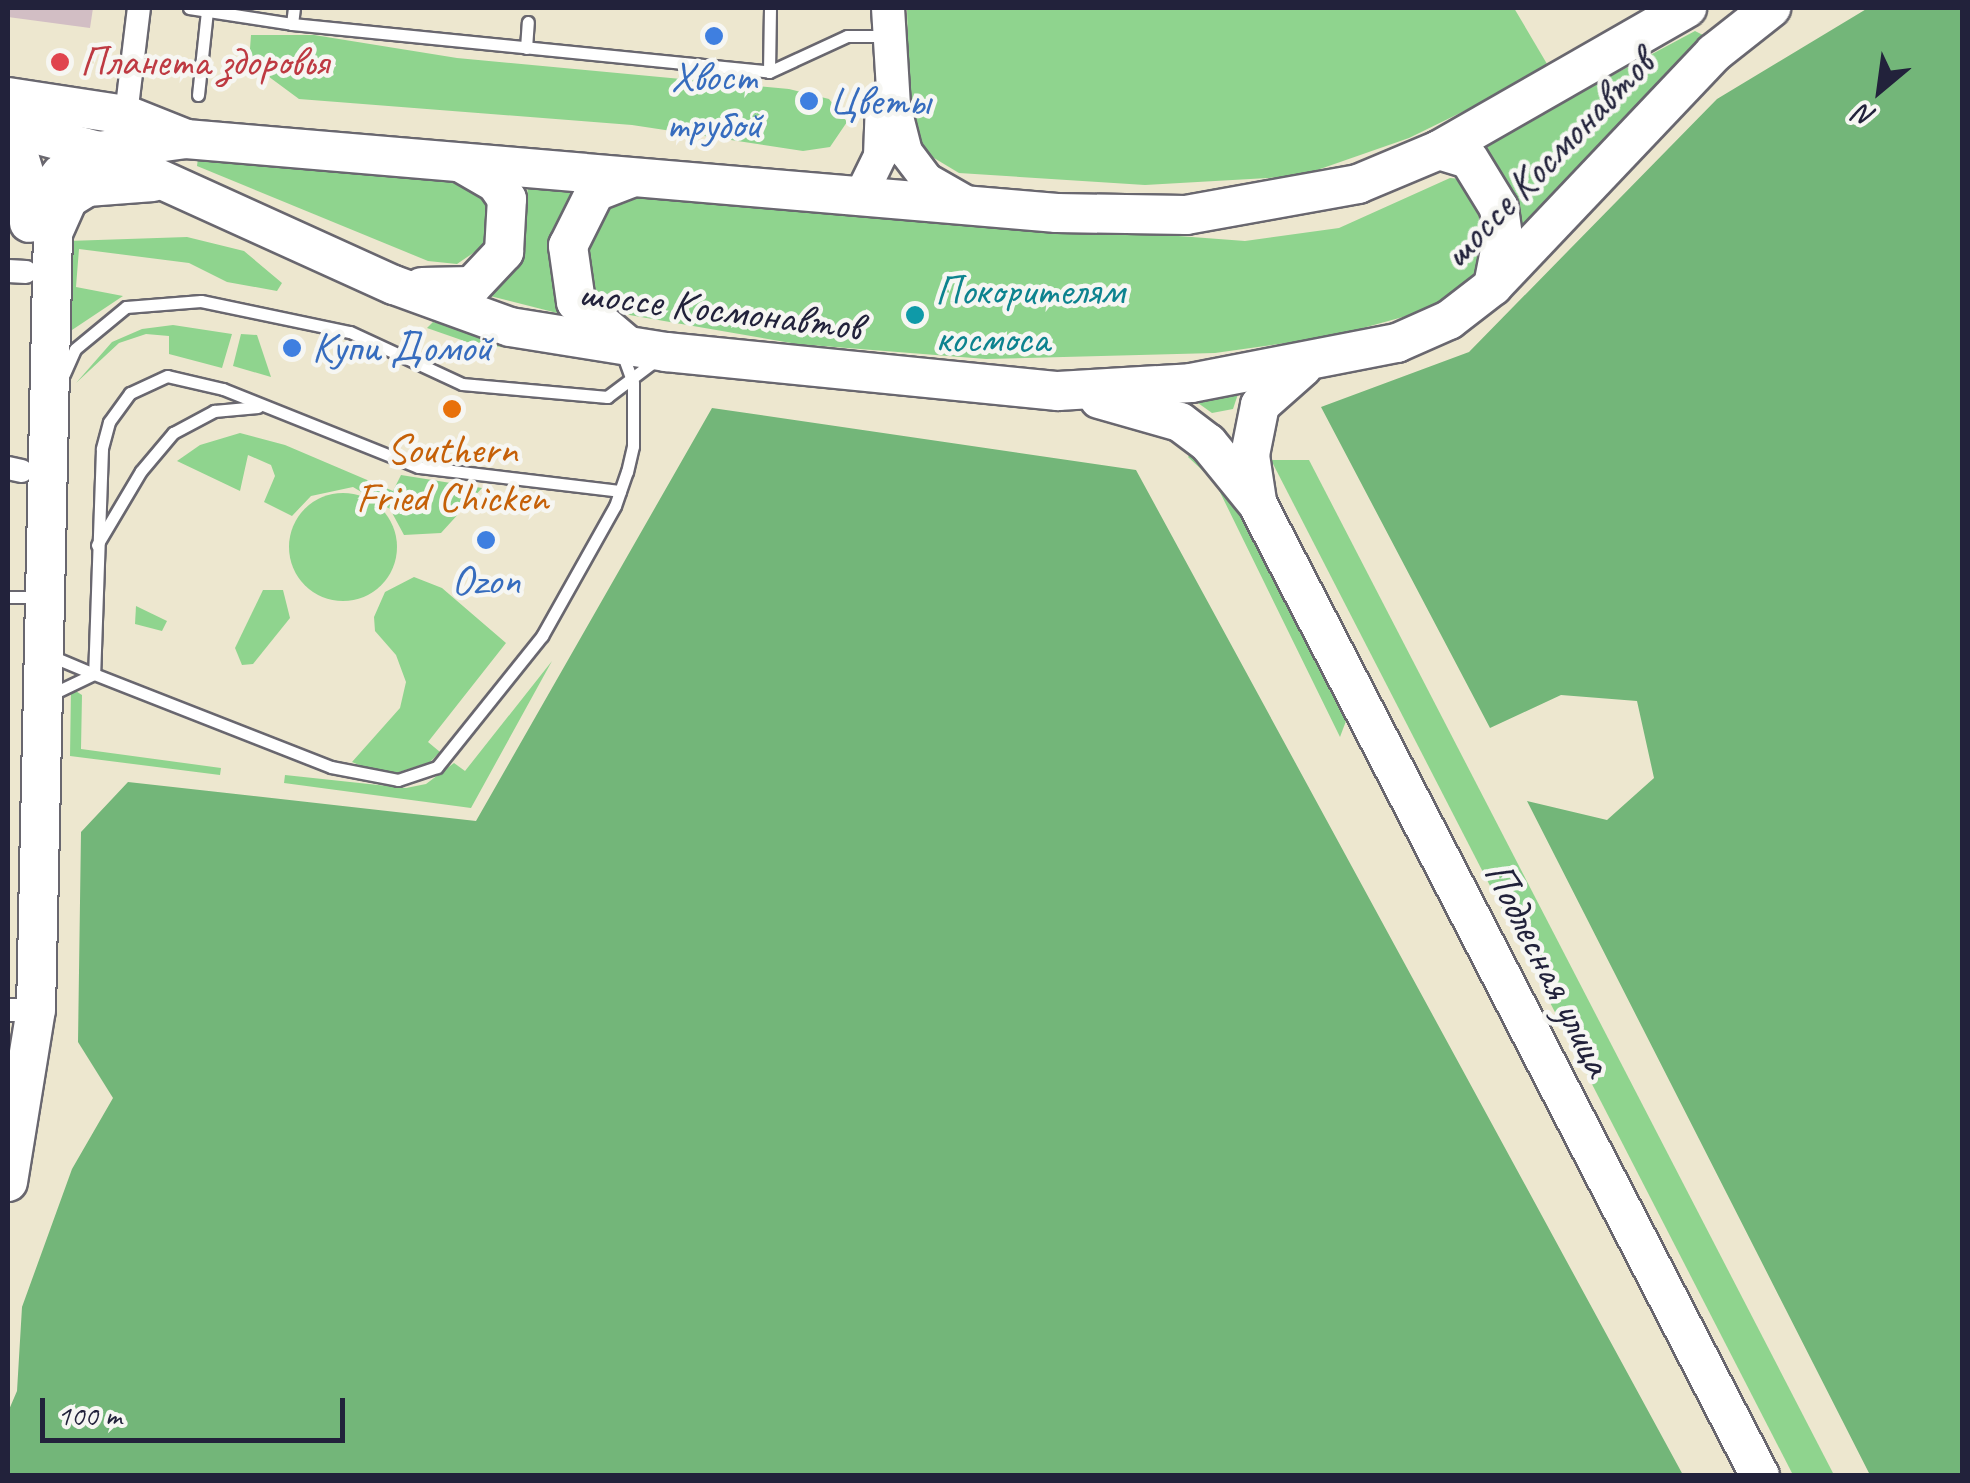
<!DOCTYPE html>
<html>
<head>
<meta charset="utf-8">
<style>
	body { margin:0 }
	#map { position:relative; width:1970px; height:1483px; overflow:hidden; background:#ede7cf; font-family:Caveat,sans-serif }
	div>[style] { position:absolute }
	.industrial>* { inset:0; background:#d2bec4 }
	.green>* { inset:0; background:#8fd48e }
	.round { border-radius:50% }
	.forest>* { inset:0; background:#73b679 }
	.roads { filter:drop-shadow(2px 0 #69676f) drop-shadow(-2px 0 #69676f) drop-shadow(0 2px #69676f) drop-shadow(0 -2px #69676f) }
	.lane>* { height:11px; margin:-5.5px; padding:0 5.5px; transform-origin:5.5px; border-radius:5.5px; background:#fff }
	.street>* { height:22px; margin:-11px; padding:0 11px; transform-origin:11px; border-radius:11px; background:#fff }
	.secondary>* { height:32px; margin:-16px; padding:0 16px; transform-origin:16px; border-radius:16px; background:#fff }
	.primary>* { height:38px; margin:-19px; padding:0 19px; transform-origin:19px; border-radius:19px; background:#fff }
	.dots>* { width:28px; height:28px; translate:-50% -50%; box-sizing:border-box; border:5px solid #f6f6f2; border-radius:50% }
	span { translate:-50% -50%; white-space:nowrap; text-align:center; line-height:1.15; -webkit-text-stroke:9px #f6f6f2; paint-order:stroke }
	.health-label { font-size:42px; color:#be3a42 }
	.left { translate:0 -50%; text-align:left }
	.shop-label { font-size:42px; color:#366cbe }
	.street-label { font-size:42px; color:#22223b }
	.culture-label { font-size:42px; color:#0d838f }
	.food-label { font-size:42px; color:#c56008 }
	.frame { position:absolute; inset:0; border:10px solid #22223b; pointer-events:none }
	.north { position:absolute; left:1830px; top:40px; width:100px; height:100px; -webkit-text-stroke:8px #f6f6f2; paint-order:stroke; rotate:209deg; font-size:28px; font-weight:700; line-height:40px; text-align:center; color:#22223b }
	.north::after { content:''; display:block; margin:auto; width:35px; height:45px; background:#22223b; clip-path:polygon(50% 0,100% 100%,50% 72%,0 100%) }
	.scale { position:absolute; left:40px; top:1398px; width:305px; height:45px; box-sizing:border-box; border:5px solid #22223b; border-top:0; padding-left:12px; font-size:30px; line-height:35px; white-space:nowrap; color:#22223b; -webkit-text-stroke:8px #f6f6f2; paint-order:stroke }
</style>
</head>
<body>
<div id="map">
	<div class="industrial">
		<i style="clip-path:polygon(8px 8px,93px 8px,90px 28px,8px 17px)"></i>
	</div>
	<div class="green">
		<i style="clip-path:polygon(907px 8px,1514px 8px,1550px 69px,1409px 138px,1300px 176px,1145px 185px,959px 173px,929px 155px,910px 126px)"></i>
		<i style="clip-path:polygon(1695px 31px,1709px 38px,1524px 240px,1517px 200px,1482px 145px)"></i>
		<i style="clip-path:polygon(251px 35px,314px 35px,457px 58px,789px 89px,829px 99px,847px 122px,830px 147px,803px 151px,632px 125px,299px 99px,249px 62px)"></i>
		<i style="clip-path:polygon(198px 158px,479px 178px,491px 187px,494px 224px,485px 245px,457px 264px,428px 261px,197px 166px)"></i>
		<i style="clip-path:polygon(1450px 178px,1462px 179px,1476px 191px,1487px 236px,1470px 284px,1443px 306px,1330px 337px,1215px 353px,986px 359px,797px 344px,612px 312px,588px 282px,585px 254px,611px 193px,1245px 241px,1339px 228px)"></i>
		<i style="clip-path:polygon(528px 183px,573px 186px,553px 253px,565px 315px,486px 295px,524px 241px)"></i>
		<i style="clip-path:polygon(187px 237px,244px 251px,282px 283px,277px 291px,227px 282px,189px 263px,79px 249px,76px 287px,123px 296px,63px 336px,68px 241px)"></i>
		<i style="clip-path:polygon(433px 322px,513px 343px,526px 350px,470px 343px,427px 328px)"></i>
		<i style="clip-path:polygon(173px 325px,232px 334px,222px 368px,169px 354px,169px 336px,146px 334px,119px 343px,76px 383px,112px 342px,142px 329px)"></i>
		<i style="clip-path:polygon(241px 334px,257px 335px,271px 377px,233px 366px)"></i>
		<i style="clip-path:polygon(1238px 394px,1233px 409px,1212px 413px,1198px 403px)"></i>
		<i style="clip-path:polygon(240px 433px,285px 445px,393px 491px,401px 475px,482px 488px,441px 533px,404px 535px,390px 509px,353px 487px,311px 496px,292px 516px,264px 502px,275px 476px,271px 465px,248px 455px,240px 491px,177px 461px,200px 445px)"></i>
		<i style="clip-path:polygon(1197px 445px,1228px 488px,1346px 721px,1340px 737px,1215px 482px,1188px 457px)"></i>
		<i style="clip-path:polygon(1271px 460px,1309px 460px,1834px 1475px,1793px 1475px)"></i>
		<i class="round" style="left:289px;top:493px;width:108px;height:108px"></i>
		<i style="clip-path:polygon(414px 577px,442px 588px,506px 643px,428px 742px,440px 752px,430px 762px,396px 773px,373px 771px,352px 762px,400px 708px,406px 682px,396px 655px,375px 631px,374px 617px,385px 592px)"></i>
		<i style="clip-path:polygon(263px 590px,283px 590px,290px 618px,253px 664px,242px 665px,235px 648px)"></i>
		<i style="clip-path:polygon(136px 606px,167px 621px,162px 631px,135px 624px)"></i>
		<i style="clip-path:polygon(552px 661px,471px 808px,284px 783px,285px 775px,406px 788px,426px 784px,454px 763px,465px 771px)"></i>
		<i style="clip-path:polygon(71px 688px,82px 695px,81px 749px,221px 768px,220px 775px,70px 756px)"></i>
	</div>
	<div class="forest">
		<i style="clip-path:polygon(1868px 8px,1962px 8px,1962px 1475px,1870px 1475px,1527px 801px,1607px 820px,1654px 778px,1637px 701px,1561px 695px,1490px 728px,1321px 407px,1469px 352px,1717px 99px)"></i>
		<i style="clip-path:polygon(712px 408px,1136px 470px,1683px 1475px,8px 1475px,8px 1412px,17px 1391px,22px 1307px,72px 1169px,113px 1098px,78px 1042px,81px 832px,128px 782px,476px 821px)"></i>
	</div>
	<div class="roads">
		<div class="lane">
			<i style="left:189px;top:8px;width:104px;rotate:8.8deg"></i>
			<i style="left:292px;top:24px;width:479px;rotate:5.7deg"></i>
			<i style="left:769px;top:72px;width:86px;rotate:-24.8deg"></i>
			<i style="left:847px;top:36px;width:41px"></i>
			<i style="left:292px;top:24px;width:16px;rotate:-83deg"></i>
			<i style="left:526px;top:48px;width:26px;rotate:-86deg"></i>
			<i style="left:769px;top:72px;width:64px;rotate:-89.1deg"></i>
			<i style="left:198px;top:95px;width:84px;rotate:-83.9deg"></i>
			<i style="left:64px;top:374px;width:27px;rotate:-66deg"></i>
			<i style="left:75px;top:349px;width:66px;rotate:-39.5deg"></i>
			<i style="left:126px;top:307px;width:75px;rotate:-4.6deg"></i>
			<i style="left:201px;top:301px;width:152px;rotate:11.8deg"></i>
			<i style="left:350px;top:332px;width:123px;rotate:24.9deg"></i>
			<i style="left:462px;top:384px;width:146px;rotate:5.1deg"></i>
			<i style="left:607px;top:397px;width:60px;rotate:-36.9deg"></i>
			<i style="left:620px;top:491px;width:203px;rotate:-173.2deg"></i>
			<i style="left:418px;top:467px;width:210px;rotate:-158.2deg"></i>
			<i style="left:223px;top:389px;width:57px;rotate:-166.9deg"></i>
			<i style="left:167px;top:376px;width:41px;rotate:155.3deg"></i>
			<i style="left:130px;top:393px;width:36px;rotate:126deg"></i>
			<i style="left:109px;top:422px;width:28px;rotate:105deg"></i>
			<i style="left:102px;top:449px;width:225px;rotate:92deg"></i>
			<i style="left:94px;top:674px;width:255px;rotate:21.4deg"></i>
			<i style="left:331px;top:767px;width:68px;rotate:11deg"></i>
			<i style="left:398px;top:780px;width:41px;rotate:-18.4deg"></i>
			<i style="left:437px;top:767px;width:168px;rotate:-51.3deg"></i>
			<i style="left:542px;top:636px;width:149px;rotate:-60.7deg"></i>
			<i style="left:615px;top:506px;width:36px;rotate:-71deg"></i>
			<i style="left:627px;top:472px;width:27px;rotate:-77deg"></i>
			<i style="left:633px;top:446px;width:63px;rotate:-90deg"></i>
			<i style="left:633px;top:383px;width:32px;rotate:-110deg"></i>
			<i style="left:97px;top:545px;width:86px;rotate:-59.3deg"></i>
			<i style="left:141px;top:471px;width:50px;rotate:-49.9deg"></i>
			<i style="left:173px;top:433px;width:47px;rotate:-28.2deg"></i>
			<i style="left:214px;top:411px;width:44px;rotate:-5.2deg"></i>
			<i style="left:8px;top:597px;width:30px"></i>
			<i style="left:50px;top:695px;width:49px;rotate:-25.5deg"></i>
			<i style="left:94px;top:674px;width:47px;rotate:-157.3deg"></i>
		</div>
		<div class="street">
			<i style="left:126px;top:115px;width:108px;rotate:-83.1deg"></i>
			<i style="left:8px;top:271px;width:18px;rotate:3deg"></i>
			<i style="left:8px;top:468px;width:14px;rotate:12deg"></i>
			<i style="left:8px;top:1010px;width:28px"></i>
		</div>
		<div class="secondary">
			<i style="left:888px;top:8px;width:97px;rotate:86.5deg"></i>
			<i style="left:894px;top:105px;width:49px;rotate:75.7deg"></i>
			<i style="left:906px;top:152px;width:34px;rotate:53deg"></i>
			<i style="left:926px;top:179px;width:54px;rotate:29.9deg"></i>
			<i style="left:860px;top:197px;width:46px;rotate:-64deg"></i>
			<i style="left:880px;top:156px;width:54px;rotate:-87.9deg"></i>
		</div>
		<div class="primary">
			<i style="left:8px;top:97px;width:119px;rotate:8.7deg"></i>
			<i style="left:126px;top:115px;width:62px;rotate:21.6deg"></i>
			<i style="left:8px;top:127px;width:93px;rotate:14.9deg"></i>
			<i style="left:98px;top:151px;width:325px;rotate:24.4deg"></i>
			<i style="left:394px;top:285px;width:123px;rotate:19.9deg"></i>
			<i style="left:510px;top:327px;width:158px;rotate:9.1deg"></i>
			<i style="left:666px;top:352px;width:394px;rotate:5.7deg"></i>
			<i style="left:1058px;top:391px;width:133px;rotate:-3.4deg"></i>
			<i style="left:1191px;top:383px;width:210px;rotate:-11deg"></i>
			<i style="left:1397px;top:343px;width:57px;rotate:-23.9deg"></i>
			<i style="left:1449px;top:320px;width:56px;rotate:-37.7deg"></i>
			<i style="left:1493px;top:286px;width:321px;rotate:-46.5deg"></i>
			<i style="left:1714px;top:53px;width:73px;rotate:-38.3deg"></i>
			<i style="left:8px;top:142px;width:11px;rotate:38deg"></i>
			<i style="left:17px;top:149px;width:28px;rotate:73deg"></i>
			<i style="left:25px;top:176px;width:47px;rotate:85.1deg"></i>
			<i style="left:1439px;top:150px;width:31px;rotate:17deg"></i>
			<i style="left:1469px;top:159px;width:57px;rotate:58.5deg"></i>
			<i style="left:1499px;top:208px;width:27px;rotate:82deg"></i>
			<i style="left:1503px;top:235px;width:52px;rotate:101.1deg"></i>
			<i style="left:29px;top:214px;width:51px;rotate:-51.3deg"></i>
			<i style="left:61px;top:174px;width:44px;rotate:-31.9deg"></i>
			<i style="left:98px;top:151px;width:89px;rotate:-7.8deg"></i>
			<i style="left:186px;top:139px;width:874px;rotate:4.86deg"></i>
			<i style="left:1057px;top:213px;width:129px;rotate:0.9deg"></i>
			<i style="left:1186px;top:215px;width:175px;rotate:-10.2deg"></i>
			<i style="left:1358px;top:184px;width:88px;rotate:-22.8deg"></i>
			<i style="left:1439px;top:150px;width:286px;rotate:-29.8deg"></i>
			<i style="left:422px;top:287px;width:50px;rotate:-1.1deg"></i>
			<i style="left:472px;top:286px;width:47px;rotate:-46.7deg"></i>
			<i style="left:504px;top:252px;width:53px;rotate:-86.8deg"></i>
			<i style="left:507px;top:199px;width:19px;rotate:-125deg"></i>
			<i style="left:496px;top:183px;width:39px;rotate:-150deg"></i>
			<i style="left:628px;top:346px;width:68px;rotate:-139.8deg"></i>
			<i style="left:576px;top:302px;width:57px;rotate:-98.1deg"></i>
			<i style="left:568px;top:246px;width:60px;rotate:-63.4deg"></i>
			<i style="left:595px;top:192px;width:36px;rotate:-21deg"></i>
			<i style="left:1099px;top:399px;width:84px;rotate:15.9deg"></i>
			<i style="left:1180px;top:422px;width:35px;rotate:37deg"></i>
			<i style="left:1208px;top:443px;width:77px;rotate:50.8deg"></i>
			<i style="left:1257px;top:503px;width:1095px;rotate:62.66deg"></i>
			<i style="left:1257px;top:501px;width:47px;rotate:-98.7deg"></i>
			<i style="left:1250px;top:455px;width:51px;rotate:-78.7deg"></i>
			<i style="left:1260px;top:405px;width:57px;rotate:-41.5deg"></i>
			<i style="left:8px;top:1182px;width:174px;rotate:-80.8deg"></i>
			<i style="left:36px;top:1010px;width:777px;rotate:-88.75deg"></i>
			<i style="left:53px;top:233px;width:37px;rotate:-66deg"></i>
			<i style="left:68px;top:199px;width:22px;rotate:-32deg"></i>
			<i style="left:87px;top:187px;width:66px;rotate:-4.3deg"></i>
		</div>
	</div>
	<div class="dots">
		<i style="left:714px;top:36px;background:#3f7fe0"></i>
		<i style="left:60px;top:62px;background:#e0444e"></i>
		<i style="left:809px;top:101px;background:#3f7fe0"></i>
		<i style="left:915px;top:315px;background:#0f9aa8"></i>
		<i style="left:292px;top:348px;background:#3f7fe0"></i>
		<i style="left:452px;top:409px;background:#e8710a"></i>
		<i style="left:486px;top:540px;background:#3f7fe0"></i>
	</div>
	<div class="health-label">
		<span class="left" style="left:80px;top:62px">Планета здоровья</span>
	</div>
	<div class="shop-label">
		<span style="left:714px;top:101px">Хвост<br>трубой</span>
		<span class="left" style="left:829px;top:101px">Цветы</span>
		<span class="left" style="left:312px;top:348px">Купи Домой</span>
		<span style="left:486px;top:581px">Ozon</span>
	</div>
	<div class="street-label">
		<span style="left:1548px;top:159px;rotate:-46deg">шоссе Космонавтов</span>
		<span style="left:720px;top:310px;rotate:7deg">шоссе Космонавтов</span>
		<span style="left:1548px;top:969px;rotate:63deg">Подлесная улица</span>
	</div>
	<div class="culture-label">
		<span class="left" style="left:935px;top:315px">Покорителям<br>космоса</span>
	</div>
	<div class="food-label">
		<span style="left:452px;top:474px">Southern<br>Fried Chicken</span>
	</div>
	<div class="frame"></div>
	<div class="north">N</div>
	<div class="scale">100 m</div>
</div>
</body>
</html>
